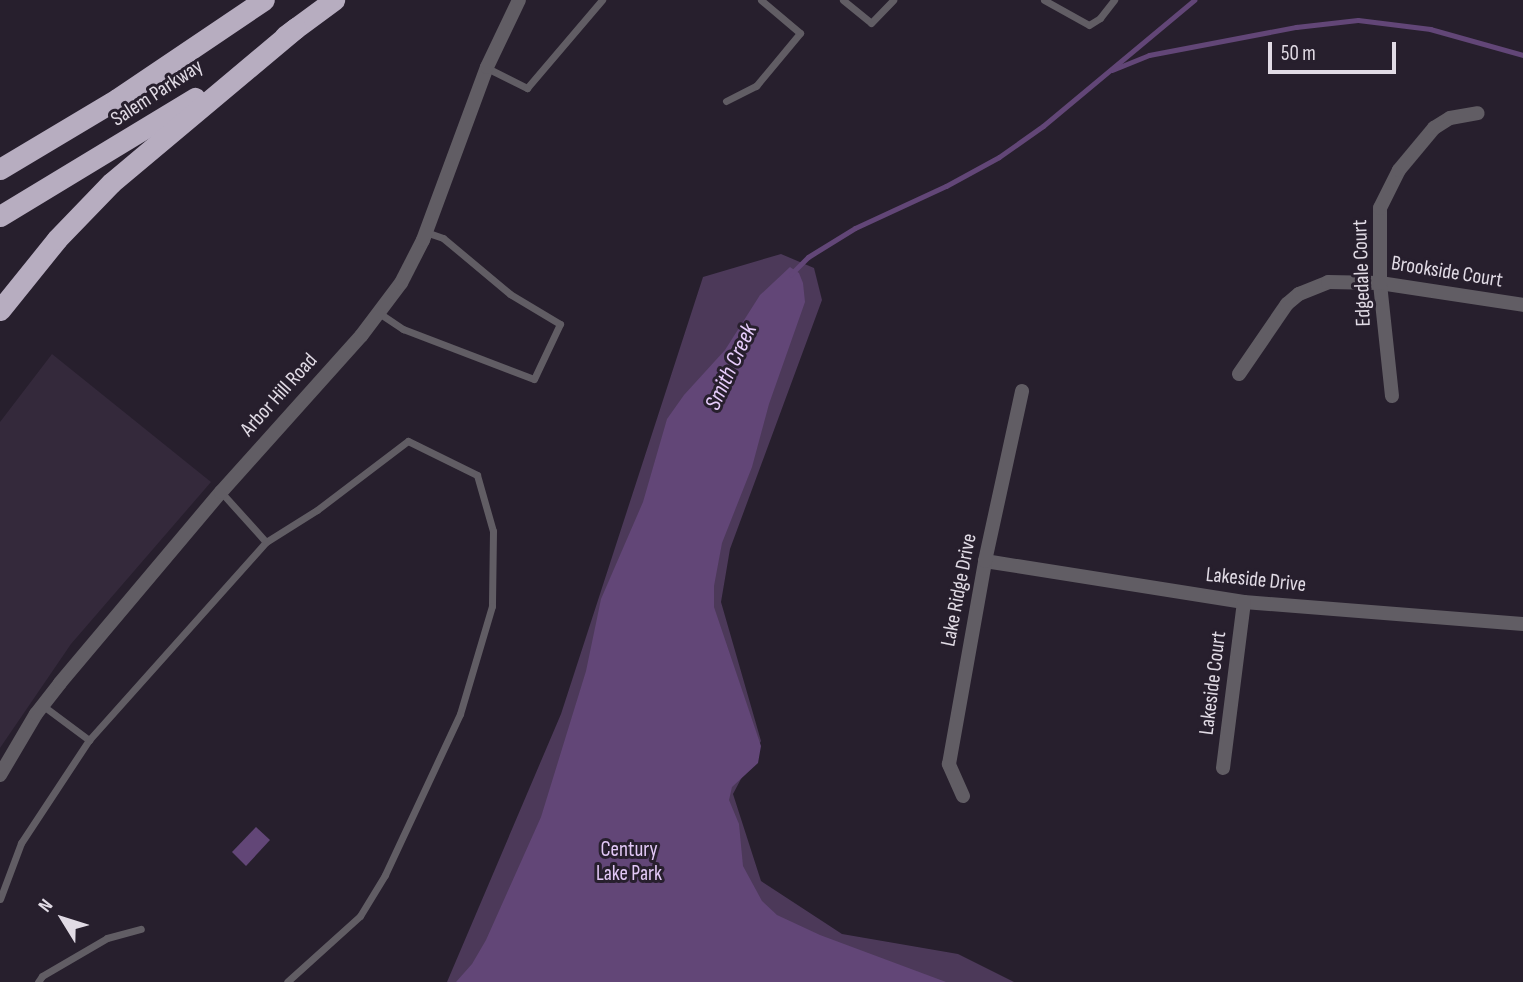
<!DOCTYPE html>
<html>
<head>
<meta charset="utf-8">
<style>
	body { margin:0 }
	#map { position:relative; width:1523px; height:982px; overflow:hidden; background:#271f2d; font-family:"Sofia Sans Condensed",sans-serif }
	div>[style] { position:absolute }
	.built>* { inset:0; background:#34293b }
	.green>* { inset:0; background:#4c3959 }
	.water>* { inset:0; background:#624677 }
	.stream>* { height:5px; margin:-2.5px; padding:0 2.5px; transform-origin:2.5px; border-radius:2.5px; background:#624677 }
	.lane>* { height:7px; margin:-3.5px; padding:0 3.5px; transform-origin:3.5px; border-radius:3.5px; background:#615d64 }
	.street>* { height:14px; margin:-7px; padding:0 7px; transform-origin:7px; border-radius:7px; background:#615d64 }
	.highway>* { height:21px; margin:-10.5px; padding:0 10.5px; transform-origin:10.5px; border-radius:10.5px; background:#b7adc0 }
	span { translate:-50% -50%; white-space:nowrap; text-align:center; line-height:1.15; -webkit-text-stroke:6px #271f2d; paint-order:stroke }
	.street-label { font-size:21px; color:#e1dbe5 }
	.park-label { font-size:21px; color:#e2c8f6 }
	.water-label { font-size:23px; color:#e7cdfc; font-style:italic }
	.north { position:absolute; left:28px; top:884px; width:70px; height:70px; -webkit-text-stroke:5px #271f2d; paint-order:stroke; rotate:308deg; font-size:19px; font-weight:700; line-height:28px; text-align:center; color:#e1dbe5 }
	.north::after { content:''; display:block; margin:auto; width:24px; height:32px; background:#e1dbe5; clip-path:polygon(50% 0,100% 100%,50% 72%,0 100%) }
	.scale { position:absolute; left:1268px; top:42px; width:128px; height:32px; box-sizing:border-box; border:4px solid #e1dbe5; border-top:0; padding-left:9px; font-size:21px; line-height:24px; white-space:nowrap; color:#e1dbe5; -webkit-text-stroke:5px #271f2d; paint-order:stroke }
</style>
</head>
<body>
<div id="map">
	<div class="built">
		<i style="clip-path:polygon(52px 354px,211px 482px,71px 644px,0 748px,0 422px)"></i>
	</div>
	<div class="green">
		<i style="clip-path:polygon(781px 254px,814px 268px,822px 300px,730px 549px,721px 602px,761px 741px,733px 794px,761px 881px,842px 934px,958px 954px,1014px 982px,447px 982px,561px 714px,703px 277px)"></i>
	</div>
	<div class="water">
		<i style="clip-path:polygon(790px 267px,799px 273px,803px 283px,805px 302px,769px 404px,752px 467px,722px 543px,714px 586px,714px 607px,761px 746px,758px 763px,732px 787px,729px 800px,739px 824px,743px 866px,762px 901px,777px 915px,820px 935px,946px 982px,456px 982px,472px 964px,486px 940px,541px 817px,586px 671px,601px 599px,643px 502px,667px 419px,684px 395px,725px 350px,760px 295px)"></i>
		<i style="clip-path:polygon(256px 827px,270px 840px,246px 866px,232px 852px)"></i>
	</div>
	<div class="stream">
		<i style="left:1112px;top:70px;width:40px;rotate:-22deg"></i>
		<i style="left:1149px;top:55px;width:150px;rotate:-10.8deg"></i>
		<i style="left:1296px;top:27px;width:62px;rotate:-6.4deg"></i>
		<i style="left:1358px;top:20px;width:73px;rotate:7.1deg"></i>
		<i style="left:1430px;top:29px;width:97px;rotate:15.6deg"></i>
		<i style="left:791px;top:274px;width:24px;rotate:-45deg"></i>
		<i style="left:808px;top:257px;width:55px;rotate:-31.7deg"></i>
		<i style="left:855px;top:228px;width:100px;rotate:-24.8deg"></i>
		<i style="left:946px;top:186px;width:60px;rotate:-28.7deg"></i>
		<i style="left:999px;top:157px;width:54px;rotate:-35.2deg"></i>
		<i style="left:1043px;top:126px;width:197px;rotate:-39.8deg"></i>
	</div>
	<div class="lane">
		<i style="left:843px;top:0;width:36px;rotate:39deg"></i>
		<i style="left:871px;top:23px;width:32px;rotate:-46deg"></i>
		<i style="left:1044px;top:0;width:51px;rotate:29.1deg"></i>
		<i style="left:1089px;top:25px;width:13px;rotate:-32deg"></i>
		<i style="left:1100px;top:18px;width:23px;rotate:-52deg"></i>
		<i style="left:487px;top:68px;width:45px;rotate:26.6deg"></i>
		<i style="left:527px;top:88px;width:116px;rotate:-49.6deg"></i>
		<i style="left:726px;top:101px;width:34px;rotate:-27deg"></i>
		<i style="left:756px;top:86px;width:69px;rotate:-50.3deg"></i>
		<i style="left:800px;top:33px;width:51px;rotate:-139.8deg"></i>
		<i style="left:379px;top:313px;width:29px;rotate:34deg"></i>
		<i style="left:403px;top:329px;width:140px;rotate:20.9deg"></i>
		<i style="left:534px;top:379px;width:61px;rotate:-64.7deg"></i>
		<i style="left:560px;top:324px;width:58px;rotate:-149deg"></i>
		<i style="left:510px;top:294px;width:87px;rotate:-140.1deg"></i>
		<i style="left:443px;top:238px;width:18px;rotate:-161deg"></i>
		<i style="left:221px;top:492px;width:67px;rotate:48deg"></i>
		<i style="left:42px;top:705px;width:59px;rotate:36.7deg"></i>
		<i style="left:0;top:899px;width:60px;rotate:-69.4deg"></i>
		<i style="left:21px;top:843px;width:123px;rotate:-56.6deg"></i>
		<i style="left:89px;top:740px;width:266px;rotate:-48.2deg"></i>
		<i style="left:266px;top:542px;width:60px;rotate:-32.1deg"></i>
		<i style="left:317px;top:510px;width:114px;rotate:-37.2deg"></i>
		<i style="left:408px;top:441px;width:77px;rotate:26.2deg"></i>
		<i style="left:477px;top:475px;width:58px;rotate:74.1deg"></i>
		<i style="left:493px;top:531px;width:75px;rotate:90.8deg"></i>
		<i style="left:492px;top:606px;width:113px;rotate:106.5deg"></i>
		<i style="left:460px;top:714px;width:178px;rotate:115deg"></i>
		<i style="left:385px;top:875px;width:48px;rotate:121.4deg"></i>
		<i style="left:360px;top:916px;width:98px;rotate:137.9deg"></i>
		<i style="left:38px;top:982px;width:7px;rotate:-56deg"></i>
		<i style="left:42px;top:976px;width:75px;rotate:-30.3deg"></i>
		<i style="left:107px;top:938px;width:35px;rotate:-15deg"></i>
	</div>
	<div class="street">
		<i style="left:1239px;top:374px;width:85px;rotate:-55.6deg"></i>
		<i style="left:1287px;top:304px;width:16px;rotate:-40deg"></i>
		<i style="left:1299px;top:294px;width:31px;rotate:-22deg"></i>
		<i style="left:1328px;top:282px;width:52px;rotate:1.1deg"></i>
		<i style="left:1380px;top:283px;width:145px;rotate:8.7deg"></i>
		<i style="left:1392px;top:396px;width:114px;rotate:-96.1deg"></i>
		<i style="left:1380px;top:283px;width:75px;rotate:-90deg"></i>
		<i style="left:1380px;top:208px;width:42px;rotate:-63.4deg"></i>
		<i style="left:1399px;top:170px;width:55px;rotate:-50.2deg"></i>
		<i style="left:1434px;top:128px;width:19px;rotate:-32deg"></i>
		<i style="left:1450px;top:118px;width:28px;rotate:-10deg"></i>
		<i style="left:985px;top:561px;width:262px;rotate:9deg"></i>
		<i style="left:1244px;top:602px;width:280px;rotate:4.5deg"></i>
		<i style="left:1223px;top:768px;width:167px;rotate:-82.8deg"></i>
		<i style="left:0;top:775px;width:71px;rotate:-59.5deg"></i>
		<i style="left:36px;top:714px;width:39px;rotate:-52deg"></i>
		<i style="left:60px;top:683px;width:250px;rotate:-49.9deg"></i>
		<i style="left:221px;top:492px;width:210px;rotate:-48.1deg"></i>
		<i style="left:361px;top:336px;width:66px;rotate:-53deg"></i>
		<i style="left:401px;top:283px;width:48px;rotate:-62.9deg"></i>
		<i style="left:423px;top:240px;width:184px;rotate:-69.7deg"></i>
		<i style="left:487px;top:67px;width:74px;rotate:-64.5deg"></i>
		<i style="left:963px;top:796px;width:35px;rotate:-114deg"></i>
		<i style="left:949px;top:764px;width:206px;rotate:-79.9deg"></i>
		<i style="left:985px;top:561px;width:174px;rotate:-77.7deg"></i>
	</div>
	<div class="highway">
		<i style="left:285px;top:36px;width:61px;rotate:-36.3deg"></i>
		<i style="left:0;top:169px;width:136px;rotate:-30.9deg"></i>
		<i style="left:117px;top:99px;width:177px;rotate:-34deg"></i>
		<i style="left:0;top:216px;width:228px;rotate:-31.2deg"></i>
		<i style="left:0;top:310px;width:91px;rotate:-51.2deg"></i>
		<i style="left:57px;top:239px;width:78px;rotate:-46deg"></i>
		<i style="left:111px;top:183px;width:241px;rotate:-40deg"></i>
	</div>
	<div class="street-label">
		<span style="left:157px;top:93px;rotate:-33deg">Salem Parkway</span>
		<span style="left:1447px;top:272px;rotate:9deg">Brookside Court</span>
		<span style="left:1362px;top:273px;rotate:-92deg">Edgedale Court</span>
		<span style="left:279px;top:395px;rotate:-48deg">Arbor Hill Road</span>
		<span style="left:1256px;top:580px;rotate:6deg">Lakeside Drive</span>
		<span style="left:959px;top:590px;rotate:-79deg">Lake Ridge Drive</span>
		<span style="left:1213px;top:683px;rotate:-83deg">Lakeside Court</span>
	</div>
	<div class="park-label">
		<span style="left:629px;top:862px">Century<br>Lake Park</span>
	</div>
	<div class="water-label">
		<span style="left:731px;top:367px;rotate:-65deg">Smith Creek</span>
	</div>
	<div class="north">N</div>
	<div class="scale">50 m</div>
</div>
</body>
</html>
